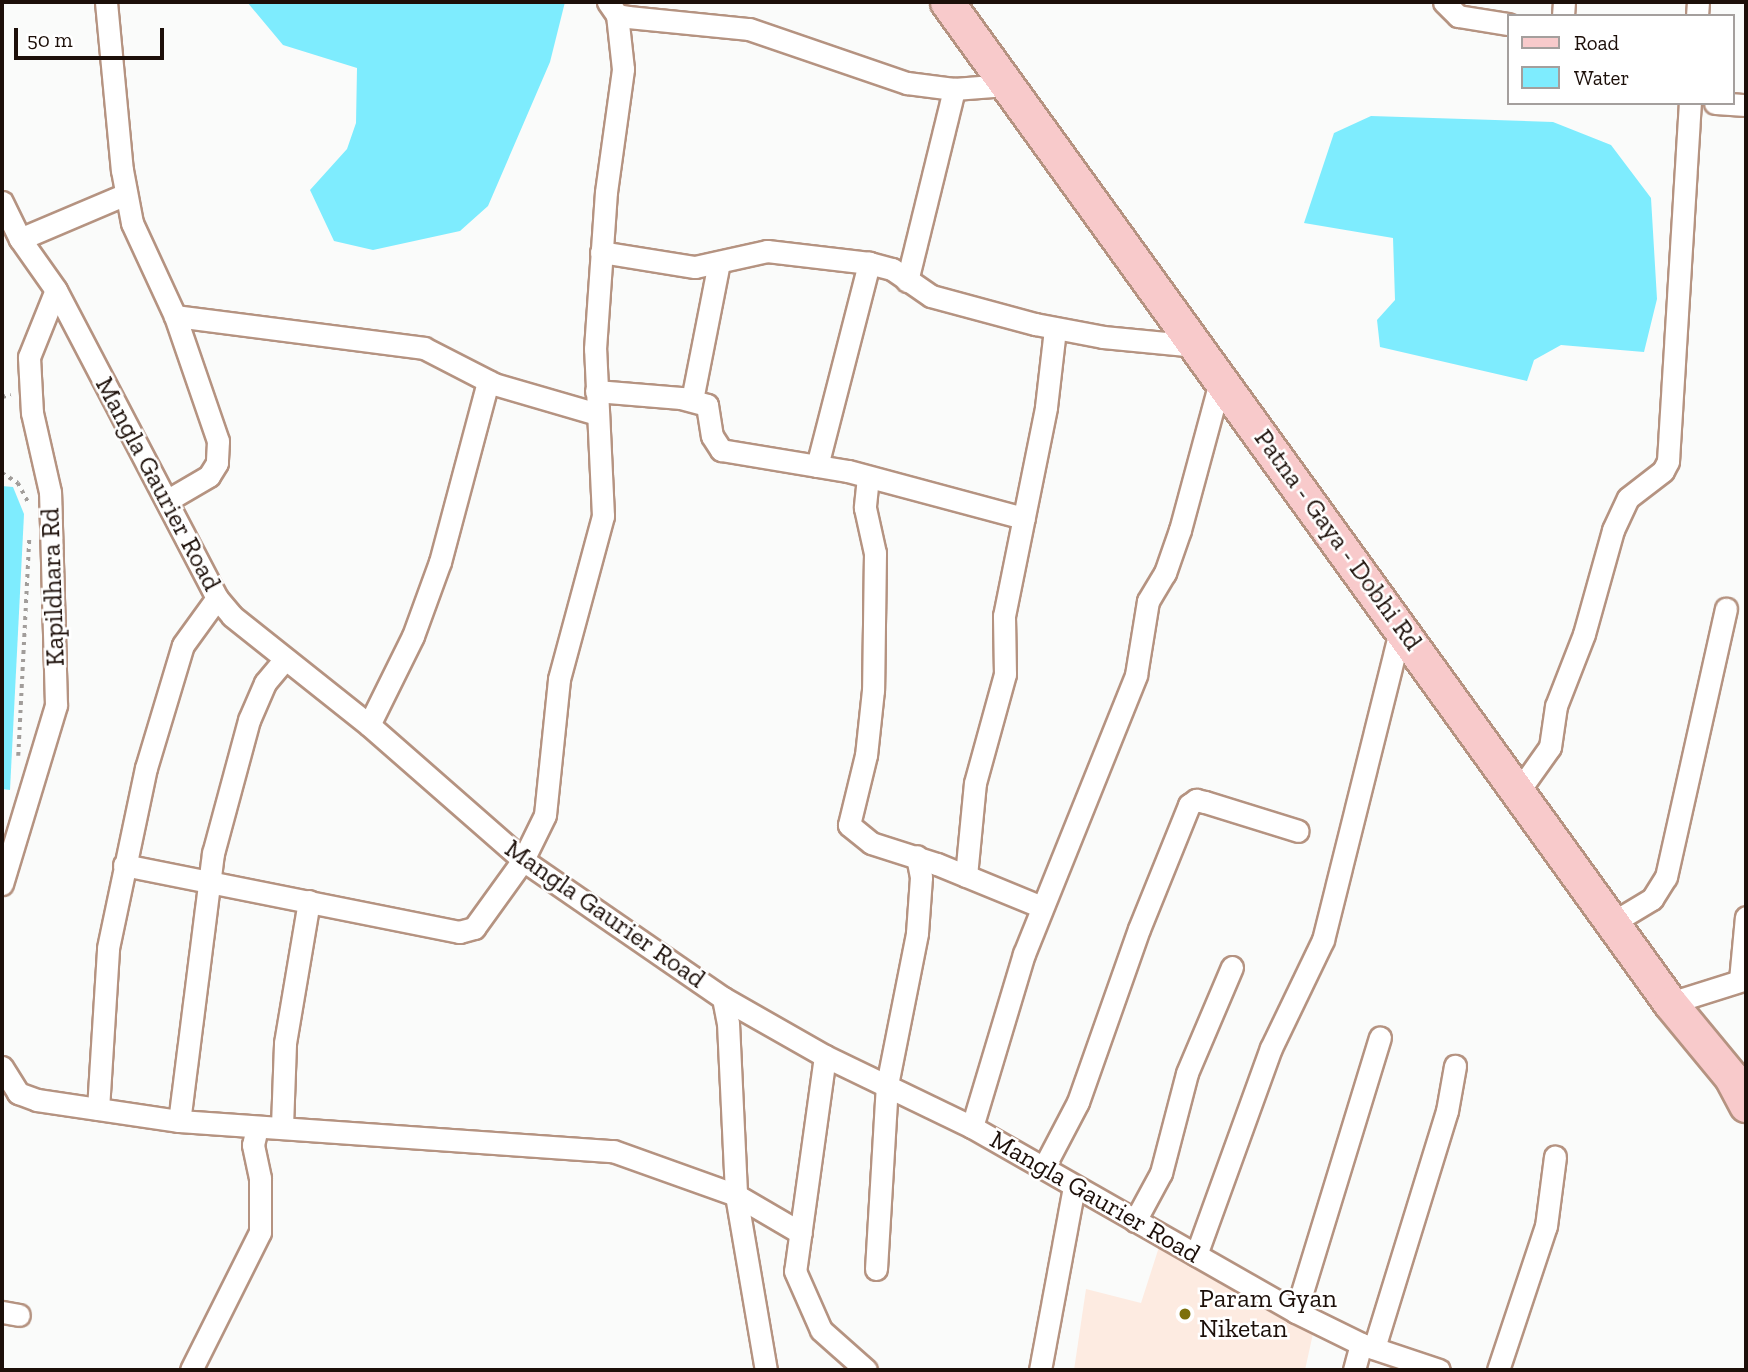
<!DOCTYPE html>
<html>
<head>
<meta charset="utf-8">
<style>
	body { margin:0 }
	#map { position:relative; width:1748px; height:1372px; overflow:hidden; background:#fafbfa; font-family:"Zilla Slab",serif }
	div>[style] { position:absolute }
	.built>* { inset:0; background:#fdebe1 }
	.water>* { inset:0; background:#7eecfe }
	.path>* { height:3.5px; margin-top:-1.75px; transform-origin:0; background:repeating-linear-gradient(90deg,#a19d9a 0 3.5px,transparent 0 8.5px) }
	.roads { filter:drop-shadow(2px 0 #b59381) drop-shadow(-2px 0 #b59381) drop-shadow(0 2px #b59381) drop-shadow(0 -2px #b59381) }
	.street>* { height:21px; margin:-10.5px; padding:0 10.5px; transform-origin:10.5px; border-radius:10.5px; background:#fff }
	.primary>* { height:33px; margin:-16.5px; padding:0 16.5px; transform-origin:16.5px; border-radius:16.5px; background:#f8cacb }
	.dots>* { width:19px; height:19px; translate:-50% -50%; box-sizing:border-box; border:4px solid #fff; border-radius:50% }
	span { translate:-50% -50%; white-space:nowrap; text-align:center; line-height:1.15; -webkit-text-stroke:5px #fff; paint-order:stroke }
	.street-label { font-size:26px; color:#1c0f09 }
	.poi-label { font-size:26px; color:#1c0f09 }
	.left { translate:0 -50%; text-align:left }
	.frame { position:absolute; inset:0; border:4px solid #1c0f09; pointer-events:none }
	.legend { position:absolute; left:1507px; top:14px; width:228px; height:91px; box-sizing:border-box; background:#fff; border:2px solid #a49f9d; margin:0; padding:9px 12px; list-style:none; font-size:21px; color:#1c0f09 }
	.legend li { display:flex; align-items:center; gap:14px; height:35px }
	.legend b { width:35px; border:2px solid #a49f9d }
	.scale { position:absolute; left:14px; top:28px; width:150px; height:32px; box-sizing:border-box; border:4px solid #1c0f09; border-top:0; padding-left:9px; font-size:21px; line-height:24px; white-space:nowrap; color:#1c0f09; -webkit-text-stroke:5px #fff; paint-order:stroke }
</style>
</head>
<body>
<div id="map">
	<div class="built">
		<i style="clip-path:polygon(1159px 1247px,1308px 1323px,1314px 1329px,1305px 1370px,1074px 1370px,1086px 1289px,1141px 1303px)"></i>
	</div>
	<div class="water">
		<i style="clip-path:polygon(247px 2px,565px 2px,550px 62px,488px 206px,460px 231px,373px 250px,334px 241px,310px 190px,347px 149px,356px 123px,357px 68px,283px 45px)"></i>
		<i style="clip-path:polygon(1371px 116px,1553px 122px,1611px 145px,1651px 198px,1657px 299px,1644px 352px,1561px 345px,1534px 360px,1527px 381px,1380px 347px,1377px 320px,1395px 300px,1393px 238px,1304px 223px,1334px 133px)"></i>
		<i style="clip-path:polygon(2px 486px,13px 487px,24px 514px,10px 790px,2px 789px)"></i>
	</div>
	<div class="path">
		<i style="left:2px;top:397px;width:9px;rotate:-13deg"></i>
		<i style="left:2px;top:473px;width:19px;rotate:32deg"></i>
		<i style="left:18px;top:483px;width:24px;rotate:62deg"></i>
		<i style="left:18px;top:756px;width:220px;rotate:-87.1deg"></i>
	</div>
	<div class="roads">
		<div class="street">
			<i style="left:106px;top:2px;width:169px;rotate:84.6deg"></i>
			<i style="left:122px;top:170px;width:54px;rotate:79.3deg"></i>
			<i style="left:132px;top:223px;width:102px;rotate:65.2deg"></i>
			<i style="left:175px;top:316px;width:132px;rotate:71deg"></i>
			<i style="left:218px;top:441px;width:22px;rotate:93deg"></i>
			<i style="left:217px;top:463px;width:15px;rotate:122deg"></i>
			<i style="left:209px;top:476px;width:48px;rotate:149.7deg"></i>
			<i style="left:608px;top:2px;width:16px;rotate:55deg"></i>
			<i style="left:617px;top:15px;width:11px;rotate:10deg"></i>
			<i style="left:628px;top:17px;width:122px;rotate:5.7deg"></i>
			<i style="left:749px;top:29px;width:167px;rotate:18.9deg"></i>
			<i style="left:907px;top:83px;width:47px;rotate:7.3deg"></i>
			<i style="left:954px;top:89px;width:52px;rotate:-4.4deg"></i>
			<i style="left:1444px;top:2px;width:20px;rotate:45deg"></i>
			<i style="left:1458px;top:16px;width:51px;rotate:9.1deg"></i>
			<i style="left:1563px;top:16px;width:14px;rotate:-86deg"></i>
			<i style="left:1697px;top:16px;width:14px;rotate:-86deg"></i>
			<i style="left:1715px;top:103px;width:31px;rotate:4deg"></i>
			<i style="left:2px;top:202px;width:41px;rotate:64.1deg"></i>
			<i style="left:20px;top:239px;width:62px;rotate:54.8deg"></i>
			<i style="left:56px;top:290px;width:348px;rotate:62.4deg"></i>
			<i style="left:217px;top:598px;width:23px;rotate:50deg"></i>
			<i style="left:232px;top:616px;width:175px;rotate:38.5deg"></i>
			<i style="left:369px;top:725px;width:205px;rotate:41.2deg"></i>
			<i style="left:523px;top:860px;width:243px;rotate:34.6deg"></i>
			<i style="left:723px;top:998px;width:117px;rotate:29.6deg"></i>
			<i style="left:825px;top:1056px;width:163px;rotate:25.8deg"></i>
			<i style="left:972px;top:1127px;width:373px;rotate:29.7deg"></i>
			<i style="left:1296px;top:1312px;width:72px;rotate:26.2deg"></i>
			<i style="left:1361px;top:1344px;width:82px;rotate:18.4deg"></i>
			<i style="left:20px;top:239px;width:115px;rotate:-23deg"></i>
			<i style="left:601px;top:252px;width:95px;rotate:9.1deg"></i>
			<i style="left:695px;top:267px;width:74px;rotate:-12.5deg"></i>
			<i style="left:767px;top:251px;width:103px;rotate:6.7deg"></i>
			<i style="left:869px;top:263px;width:24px;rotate:15deg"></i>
			<i style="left:892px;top:269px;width:47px;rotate:34.7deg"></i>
			<i style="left:931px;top:296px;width:108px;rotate:15.1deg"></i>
			<i style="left:1035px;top:324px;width:69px;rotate:10.8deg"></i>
			<i style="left:1103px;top:337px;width:94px;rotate:5.5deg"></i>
			<i style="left:907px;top:281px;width:198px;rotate:-76.2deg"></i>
			<i style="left:175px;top:316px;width:251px;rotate:7.3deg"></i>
			<i style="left:424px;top:348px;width:79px;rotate:27.2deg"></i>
			<i style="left:494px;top:384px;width:107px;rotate:16.2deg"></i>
			<i style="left:596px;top:391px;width:85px;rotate:4.7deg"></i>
			<i style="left:681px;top:398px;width:27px;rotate:15deg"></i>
			<i style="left:707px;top:405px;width:31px;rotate:81deg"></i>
			<i style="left:712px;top:436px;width:17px;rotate:57deg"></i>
			<i style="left:721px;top:450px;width:129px;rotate:9.4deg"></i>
			<i style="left:848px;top:471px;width:182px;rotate:15deg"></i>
			<i style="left:692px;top:400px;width:140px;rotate:-78.9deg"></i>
			<i style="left:817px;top:466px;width:210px;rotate:-75.6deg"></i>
			<i style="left:868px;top:477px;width:31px;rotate:96deg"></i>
			<i style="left:865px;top:508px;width:46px;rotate:77.5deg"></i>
			<i style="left:875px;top:553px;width:137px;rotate:90.8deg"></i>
			<i style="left:873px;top:690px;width:65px;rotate:96.1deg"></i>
			<i style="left:866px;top:755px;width:72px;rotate:103.7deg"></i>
			<i style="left:849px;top:825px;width:28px;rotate:39deg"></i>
			<i style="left:871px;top:843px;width:69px;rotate:17.7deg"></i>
			<i style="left:937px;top:864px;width:113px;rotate:22.3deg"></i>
			<i style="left:285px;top:659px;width:31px;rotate:130deg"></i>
			<i style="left:265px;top:683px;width:40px;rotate:113.4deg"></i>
			<i style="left:249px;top:720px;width:138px;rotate:105.1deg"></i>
			<i style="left:213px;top:853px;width:270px;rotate:97.2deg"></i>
			<i style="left:179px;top:1121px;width:435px;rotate:4deg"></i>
			<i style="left:613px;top:1151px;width:131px;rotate:19.7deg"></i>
			<i style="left:736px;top:1195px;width:75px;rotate:30.3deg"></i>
			<i style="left:369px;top:725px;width:99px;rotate:-63.7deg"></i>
			<i style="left:413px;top:636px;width:79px;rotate:-70deg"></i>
			<i style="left:440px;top:562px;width:187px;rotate:-75.1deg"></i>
			<i style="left:1518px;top:792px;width:55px;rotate:-54.6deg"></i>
			<i style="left:1550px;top:747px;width:41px;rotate:-81.7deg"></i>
			<i style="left:1556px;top:706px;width:77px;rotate:-68.7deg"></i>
			<i style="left:1584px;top:634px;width:108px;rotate:-74.4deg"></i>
			<i style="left:1613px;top:530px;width:35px;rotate:-65deg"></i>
			<i style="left:1628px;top:498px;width:44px;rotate:-37.6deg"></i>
			<i style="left:1663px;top:471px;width:11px;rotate:-63deg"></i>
			<i style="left:1668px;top:461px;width:359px;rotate:-86.5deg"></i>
			<i style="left:124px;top:865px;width:342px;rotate:11.3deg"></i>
			<i style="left:459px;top:932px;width:16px;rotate:-15deg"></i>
			<i style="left:474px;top:928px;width:84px;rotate:-54.2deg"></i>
			<i style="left:523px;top:860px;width:50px;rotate:-63.9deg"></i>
			<i style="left:545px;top:815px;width:137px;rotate:-84.1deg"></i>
			<i style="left:559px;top:679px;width:169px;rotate:-74.9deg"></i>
			<i style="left:603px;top:516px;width:167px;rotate:-92.7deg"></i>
			<i style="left:595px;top:349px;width:157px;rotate:-86deg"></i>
			<i style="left:606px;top:192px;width:124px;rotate:-82.1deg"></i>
			<i style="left:623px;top:69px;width:54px;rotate:-96.3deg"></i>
			<i style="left:966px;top:876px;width:93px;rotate:-84.5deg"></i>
			<i style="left:975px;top:783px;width:113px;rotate:-74.6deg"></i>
			<i style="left:1005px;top:674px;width:58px;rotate:-91deg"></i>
			<i style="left:1004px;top:616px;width:213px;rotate:-78.6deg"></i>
			<i style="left:1046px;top:407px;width:79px;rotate:-83.4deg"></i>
			<i style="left:2px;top:884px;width:187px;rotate:-73.2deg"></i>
			<i style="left:56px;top:705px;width:213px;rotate:-91.6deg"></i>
			<i style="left:50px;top:492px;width:81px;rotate:-102.8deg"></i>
			<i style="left:32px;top:413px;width:56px;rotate:-93.1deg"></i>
			<i style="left:29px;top:357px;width:72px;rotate:-68.1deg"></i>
			<i style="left:1612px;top:923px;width:47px;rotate:-31deg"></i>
			<i style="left:1652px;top:899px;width:26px;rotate:-58deg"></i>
			<i style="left:1666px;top:877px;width:275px;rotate:-77.4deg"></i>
			<i style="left:1740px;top:980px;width:63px;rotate:-84.6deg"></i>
			<i style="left:723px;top:998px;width:25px;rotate:79deg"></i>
			<i style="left:728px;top:1023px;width:172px;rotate:87.3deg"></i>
			<i style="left:736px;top:1195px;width:178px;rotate:80.3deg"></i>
			<i style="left:1670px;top:1003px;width:80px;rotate:-17.5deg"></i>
			<i style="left:825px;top:1056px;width:217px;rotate:97.9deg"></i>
			<i style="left:795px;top:1271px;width:64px;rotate:66.2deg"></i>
			<i style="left:821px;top:1330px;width:60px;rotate:41.6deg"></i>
			<i style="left:2px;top:1067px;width:31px;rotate:58deg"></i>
			<i style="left:18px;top:1093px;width:20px;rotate:20deg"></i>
			<i style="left:37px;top:1100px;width:144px;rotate:8.4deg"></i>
			<i style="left:98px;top:1109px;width:161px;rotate:-86.4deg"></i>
			<i style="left:108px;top:948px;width:184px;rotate:-78.1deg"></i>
			<i style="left:146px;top:768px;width:128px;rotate:-73.3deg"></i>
			<i style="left:183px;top:645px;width:58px;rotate:-54.1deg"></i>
			<i style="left:282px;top:1126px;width:83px;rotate:-87.9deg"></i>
			<i style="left:285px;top:1043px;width:144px;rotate:-80.4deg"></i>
			<i style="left:972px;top:1127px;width:181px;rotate:-73.3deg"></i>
			<i style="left:1024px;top:954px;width:301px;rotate:-68.1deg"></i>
			<i style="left:1136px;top:675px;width:75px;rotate:-80.8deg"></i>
			<i style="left:1148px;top:601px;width:33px;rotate:-59deg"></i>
			<i style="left:1165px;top:573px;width:46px;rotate:-70.8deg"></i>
			<i style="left:1180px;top:530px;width:157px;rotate:-74.9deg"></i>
			<i style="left:1044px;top:1167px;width:73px;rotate:-62.4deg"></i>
			<i style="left:1078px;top:1102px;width:183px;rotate:-70.6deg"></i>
			<i style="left:1139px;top:929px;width:134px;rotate:-68deg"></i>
			<i style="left:1189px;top:805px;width:9px;rotate:-36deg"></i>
			<i style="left:1196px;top:800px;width:9px;rotate:13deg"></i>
			<i style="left:1205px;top:802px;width:97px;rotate:17.3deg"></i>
			<i style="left:1135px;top:1221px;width:55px;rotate:-61.6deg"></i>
			<i style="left:1161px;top:1173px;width:103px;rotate:-75.4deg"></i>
			<i style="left:1187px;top:1073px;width:115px;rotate:-67deg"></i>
			<i style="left:1196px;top:1255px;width:220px;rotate:-70.1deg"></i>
			<i style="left:1271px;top:1048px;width:120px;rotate:-64.3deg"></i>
			<i style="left:1323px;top:940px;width:322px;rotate:-76deg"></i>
			<i style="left:876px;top:1269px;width:184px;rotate:-86.6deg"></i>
			<i style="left:887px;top:1085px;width:155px;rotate:-78.8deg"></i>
			<i style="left:917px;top:933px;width:56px;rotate:-85.9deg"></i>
			<i style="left:921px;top:877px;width:21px;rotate:-101deg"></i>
			<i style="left:2px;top:1312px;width:17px;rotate:10deg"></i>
			<i style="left:1296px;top:1312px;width:287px;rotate:-73deg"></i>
			<i style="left:1374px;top:1348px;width:248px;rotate:-72.9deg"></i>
			<i style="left:1447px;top:1111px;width:46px;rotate:-79.9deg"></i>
			<i style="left:191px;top:1370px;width:154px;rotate:-63.4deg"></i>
			<i style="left:260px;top:1232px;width:54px;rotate:-90deg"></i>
			<i style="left:260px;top:1178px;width:34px;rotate:-102deg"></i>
			<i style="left:253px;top:1145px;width:17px;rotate:-77deg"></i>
			<i style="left:1040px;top:1370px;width:187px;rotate:-79.5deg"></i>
			<i style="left:1354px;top:1370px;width:27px;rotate:-75deg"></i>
			<i style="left:1498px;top:1370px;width:152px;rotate:-71.6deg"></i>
			<i style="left:1546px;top:1226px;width:70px;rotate:-82.6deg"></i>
		</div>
		<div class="primary">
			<i style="left:947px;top:2px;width:1235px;rotate:54.16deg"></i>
			<i style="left:1670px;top:1003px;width:96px;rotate:50.5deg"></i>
			<i style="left:1731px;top:1077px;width:32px;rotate:62deg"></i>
		</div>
	</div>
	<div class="dots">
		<i style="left:1185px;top:1314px;background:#7d6f0c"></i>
	</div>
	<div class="street-label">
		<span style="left:158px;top:484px;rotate:62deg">Mangla Gaurier Road</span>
		<span style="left:1338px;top:540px;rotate:54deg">Patna - Gaya - Dobhi Rd</span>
		<span style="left:53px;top:587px;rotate:-92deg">Kapildhara Rd</span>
		<span style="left:605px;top:914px;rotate:35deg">Mangla Gaurier Road</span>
		<span style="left:1095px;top:1197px;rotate:30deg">Mangla Gaurier Road</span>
	</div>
	<div class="poi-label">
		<span class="left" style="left:1199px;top:1314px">Param Gyan<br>Niketan</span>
	</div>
	<div class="frame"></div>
	<ul class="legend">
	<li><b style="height:9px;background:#f8cacb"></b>Road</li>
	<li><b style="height:19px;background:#7eecfe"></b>Water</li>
	</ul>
	<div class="scale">50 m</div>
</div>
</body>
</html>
